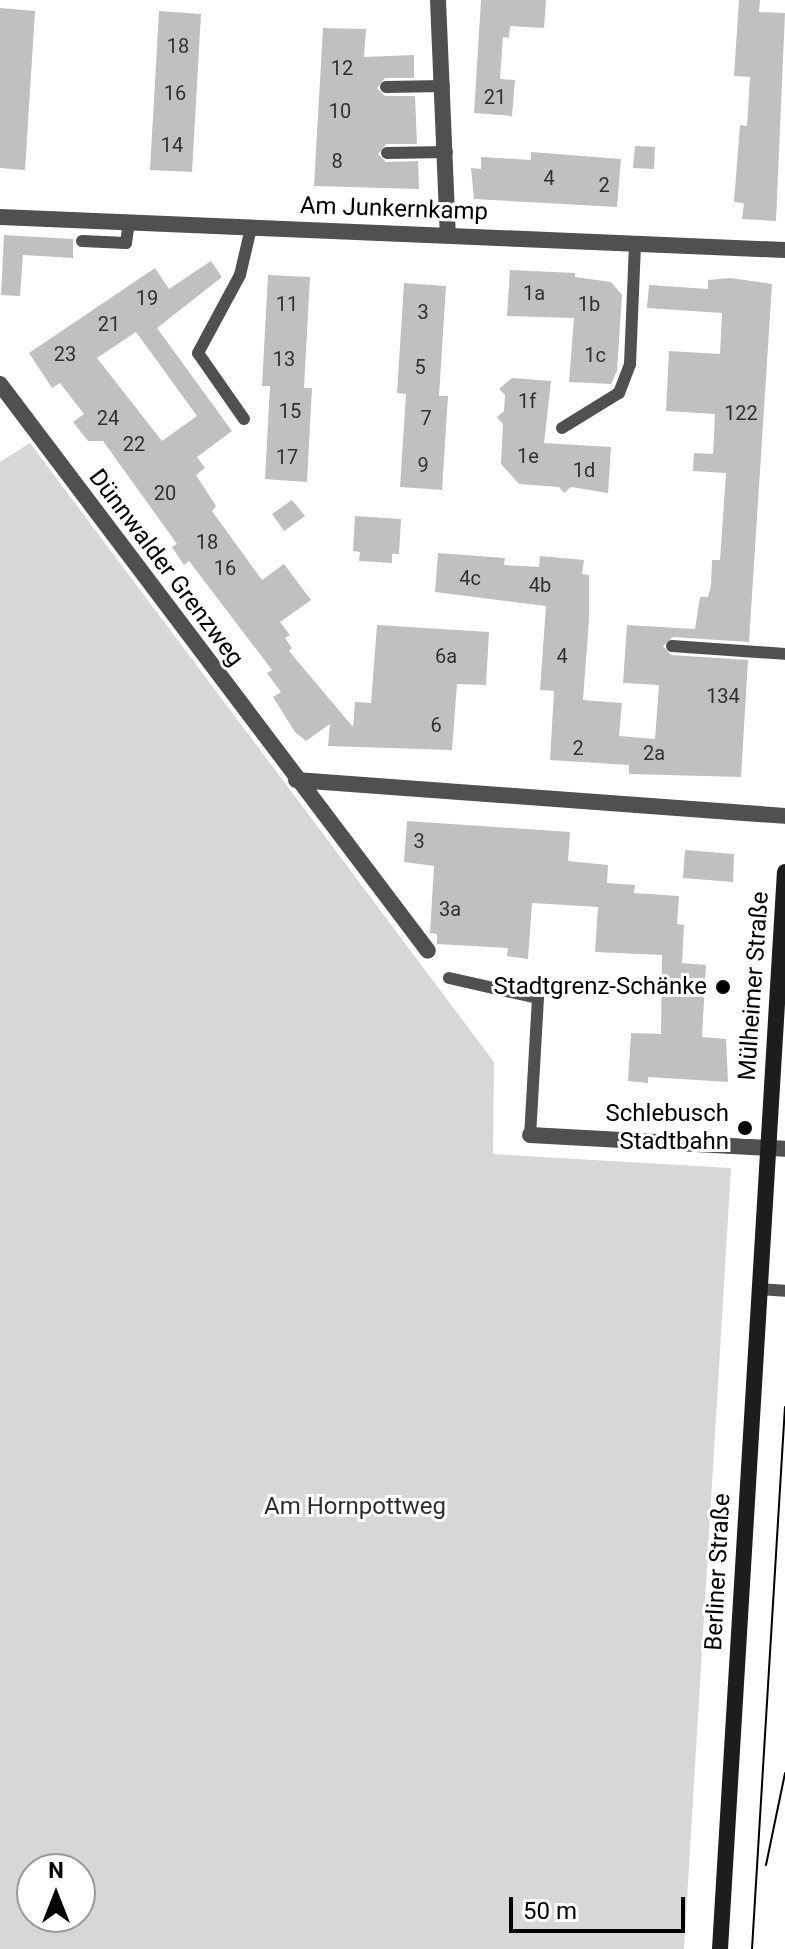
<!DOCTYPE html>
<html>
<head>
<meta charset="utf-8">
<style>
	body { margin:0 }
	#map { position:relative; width:785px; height:1949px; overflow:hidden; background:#fff; font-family:Roboto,sans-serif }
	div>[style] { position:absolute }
	.green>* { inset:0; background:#d7d7d7 }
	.building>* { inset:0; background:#c0c0c0 }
	.lane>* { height:12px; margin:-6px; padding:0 6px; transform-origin:6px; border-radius:6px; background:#505050 }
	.street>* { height:16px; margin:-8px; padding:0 8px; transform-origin:8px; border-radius:8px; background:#505050 }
	.secondary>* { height:16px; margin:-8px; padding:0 8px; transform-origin:8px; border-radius:8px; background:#1d1d1d }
	.tram>* { height:2px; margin:-1px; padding:0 1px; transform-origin:1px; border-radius:1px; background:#000 }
	.dots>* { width:22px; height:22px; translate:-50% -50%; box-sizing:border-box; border:4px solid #fff; border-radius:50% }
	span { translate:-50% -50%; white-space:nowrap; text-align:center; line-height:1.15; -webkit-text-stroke:6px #fff; paint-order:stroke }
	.number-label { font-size:20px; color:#303030 }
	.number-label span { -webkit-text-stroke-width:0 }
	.street-label { font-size:24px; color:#000 }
	.poi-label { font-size:24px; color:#000 }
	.right { translate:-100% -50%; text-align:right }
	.park-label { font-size:24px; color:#2e2e2e }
	.north { position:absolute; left:16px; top:1853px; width:80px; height:80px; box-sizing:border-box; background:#fff; border:2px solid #999; border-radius:50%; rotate:0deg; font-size:22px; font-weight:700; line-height:32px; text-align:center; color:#000 }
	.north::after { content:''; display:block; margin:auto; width:28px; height:36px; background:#000; clip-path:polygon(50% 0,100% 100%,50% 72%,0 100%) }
	.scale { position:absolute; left:509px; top:1897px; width:176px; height:36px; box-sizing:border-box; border:4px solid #000; border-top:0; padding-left:10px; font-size:24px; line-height:28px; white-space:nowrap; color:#000; -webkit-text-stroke:6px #fff; paint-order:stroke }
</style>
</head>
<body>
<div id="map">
	<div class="green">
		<i style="clip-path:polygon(evenodd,30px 443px,494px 1062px,493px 1154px,731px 1168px,684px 1949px,0 1949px,0 462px,30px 443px,32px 1869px,80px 1869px,80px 1917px,32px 1917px,32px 1869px)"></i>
	</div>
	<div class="building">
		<i style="clip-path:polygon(481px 0,546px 0,544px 28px,510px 26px,509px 38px,503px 37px,500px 79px,515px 80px,512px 116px,474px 113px)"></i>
		<i style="clip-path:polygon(739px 0,760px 0,759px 12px,785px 13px,776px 221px,742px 219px,744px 203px,734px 202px,740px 125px,747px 126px,750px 77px,734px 76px)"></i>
		<i style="clip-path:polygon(0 8px,35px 11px,25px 170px,0 168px)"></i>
		<i style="clip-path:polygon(159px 11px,201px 14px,192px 172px,150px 170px)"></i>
		<i style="clip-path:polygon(323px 28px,366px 29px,364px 57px,414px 55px,414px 78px,385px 78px,377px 88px,385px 96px,415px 96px,417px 144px,386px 144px,378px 154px,386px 162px,418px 161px,419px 189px,314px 186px)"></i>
		<i style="clip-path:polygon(635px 146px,655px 147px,654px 169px,633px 168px)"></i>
		<i style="clip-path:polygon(531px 152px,621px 159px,617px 207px,474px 199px,471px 168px,481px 169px,481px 157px,531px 160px)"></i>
		<i style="clip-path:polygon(4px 235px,73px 239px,73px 258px,23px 255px,20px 296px,1px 295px)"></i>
		<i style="clip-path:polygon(evenodd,211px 261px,222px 277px,157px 328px,232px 431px,197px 457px,205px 468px,196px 475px,216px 506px,212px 511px,262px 580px,284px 564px,311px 600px,280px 622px,290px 635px,285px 638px,292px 648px,289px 651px,353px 727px,355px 702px,371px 703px,377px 625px,489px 632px,486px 685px,457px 684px,452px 750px,328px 746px,330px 724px,306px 741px,295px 732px,273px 697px,281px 692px,267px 673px,272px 670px,189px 561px,184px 565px,172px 547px,177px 544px,103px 441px,88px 441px,73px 422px,84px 414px,60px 383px,52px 388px,29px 353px,155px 268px,169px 289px,211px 261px,136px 332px,197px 416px,162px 441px,97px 358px,136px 332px)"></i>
		<i style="clip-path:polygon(510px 270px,575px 273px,575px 277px,611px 282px,622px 295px,617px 371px,611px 384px,569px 382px,574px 318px,507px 316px)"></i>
		<i style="clip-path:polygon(268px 275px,310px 277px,304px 388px,312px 388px,307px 482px,265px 479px,270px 386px,262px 386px)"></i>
		<i style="clip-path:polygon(730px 278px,772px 284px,749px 642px,673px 637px,663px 646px,671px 655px,748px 660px,741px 777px,629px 774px,629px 765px,550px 760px,554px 691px,540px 690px,546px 606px,435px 592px,438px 553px,505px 558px,504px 565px,539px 567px,540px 556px,584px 560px,582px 574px,589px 575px,589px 620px,583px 700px,622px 703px,619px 736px,655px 739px,659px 685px,623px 683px,627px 625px,695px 629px,700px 597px,708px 597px,711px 586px,712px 560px,720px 560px,726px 473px,693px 471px,694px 453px,713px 454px,715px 414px,666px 411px,669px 351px,720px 354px,722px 313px,647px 308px,649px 285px,708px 289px,708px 280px)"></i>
		<i style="clip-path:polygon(404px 283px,446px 286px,439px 396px,448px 396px,442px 490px,400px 487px,406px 394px,397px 393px)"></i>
		<i style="clip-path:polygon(512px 378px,551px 381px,544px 443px,611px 447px,608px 493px,571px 487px,564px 493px,559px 487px,519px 484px,501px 464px,503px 424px,497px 417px,504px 411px,505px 395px,499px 389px)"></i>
		<i style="clip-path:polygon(292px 500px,305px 516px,284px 531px,272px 514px)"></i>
		<i style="clip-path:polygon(355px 516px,401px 519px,399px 554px,392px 554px,392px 563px,359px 561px,360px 552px,353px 551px)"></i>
		<i style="clip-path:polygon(407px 821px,570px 832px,568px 861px,608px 865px,607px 883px,635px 885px,634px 893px,679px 896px,677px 924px,684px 925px,682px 963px,706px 965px,702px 1037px,726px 1039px,728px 1082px,648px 1077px,648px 1083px,628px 1081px,631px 1033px,661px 1034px,662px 955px,595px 952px,598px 907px,532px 903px,528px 959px,507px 956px,508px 948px,437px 944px,437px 934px,430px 933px,434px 866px,404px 862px)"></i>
		<i style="clip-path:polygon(685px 850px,734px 854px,733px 882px,683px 878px)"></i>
	</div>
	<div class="lane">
		<i style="left:386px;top:87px;width:58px;rotate:-1deg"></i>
		<i style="left:387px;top:153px;width:60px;rotate:-1deg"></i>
		<i style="left:82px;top:241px;width:44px;rotate:2.6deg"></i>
		<i style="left:126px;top:243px;width:21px;rotate:-82deg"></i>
		<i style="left:244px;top:419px;width:80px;rotate:-124.9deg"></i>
		<i style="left:198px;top:353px;width:89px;rotate:-61.7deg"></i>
		<i style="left:240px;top:275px;width:48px;rotate:-76.8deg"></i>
		<i style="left:562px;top:428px;width:67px;rotate:-31.6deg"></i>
		<i style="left:619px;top:393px;width:31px;rotate:-69deg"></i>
		<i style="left:630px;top:364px;width:120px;rotate:-87.6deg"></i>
		<i style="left:672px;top:646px;width:113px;rotate:4deg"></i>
		<i style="left:449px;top:978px;width:91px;rotate:12.7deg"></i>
		<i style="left:538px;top:998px;width:137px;rotate:93.3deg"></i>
		<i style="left:759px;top:1289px;width:26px;rotate:4deg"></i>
	</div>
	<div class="street">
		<i style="left:438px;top:0;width:235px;rotate:87.6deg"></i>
		<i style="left:0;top:217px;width:786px;rotate:2.41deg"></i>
		<i style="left:0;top:384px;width:710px;rotate:52.95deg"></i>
		<i style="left:296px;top:780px;width:490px;rotate:4.2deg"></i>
		<i style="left:530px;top:1135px;width:255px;rotate:3.1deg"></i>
	</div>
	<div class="secondary">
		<i style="left:720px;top:1949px;width:1079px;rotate:-86.55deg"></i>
	</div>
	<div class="tram">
		<i style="left:766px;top:1865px;width:94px;rotate:-78.3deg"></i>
		<i style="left:752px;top:1949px;width:543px;rotate:-86.52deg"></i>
	</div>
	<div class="dots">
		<i style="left:723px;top:987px;background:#000"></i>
		<i style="left:745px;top:1128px;background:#000"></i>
	</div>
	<div class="number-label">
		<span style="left:178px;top:46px">18</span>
		<span style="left:342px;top:68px">12</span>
		<span style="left:175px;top:93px">16</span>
		<span style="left:495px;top:97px">21</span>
		<span style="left:340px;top:111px">10</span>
		<span style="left:172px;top:145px">14</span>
		<span style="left:337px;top:161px">8</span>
		<span style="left:549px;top:178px">4</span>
		<span style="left:604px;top:185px">2</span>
		<span style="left:534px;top:293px">1a</span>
		<span style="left:147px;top:298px">19</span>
		<span style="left:287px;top:304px">11</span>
		<span style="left:589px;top:304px">1b</span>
		<span style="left:423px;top:312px">3</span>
		<span style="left:109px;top:324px">21</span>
		<span style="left:65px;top:354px">23</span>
		<span style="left:595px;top:355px">1c</span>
		<span style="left:284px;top:359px">13</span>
		<span style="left:420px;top:367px">5</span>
		<span style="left:527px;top:401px">1f</span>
		<span style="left:290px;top:411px">15</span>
		<span style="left:741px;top:413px">122</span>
		<span style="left:108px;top:418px">24</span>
		<span style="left:426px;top:418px">7</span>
		<span style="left:134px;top:444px">22</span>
		<span style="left:528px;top:456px">1e</span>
		<span style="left:287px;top:457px">17</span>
		<span style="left:423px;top:465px">9</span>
		<span style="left:584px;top:470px">1d</span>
		<span style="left:165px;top:493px">20</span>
		<span style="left:207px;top:542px">18</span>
		<span style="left:225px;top:568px">16</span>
		<span style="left:470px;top:578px">4c</span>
		<span style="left:540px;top:585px">4b</span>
		<span style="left:446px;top:656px">6a</span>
		<span style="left:562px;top:656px">4</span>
		<span style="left:723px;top:696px">134</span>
		<span style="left:436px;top:725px">6</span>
		<span style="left:578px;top:748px">2</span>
		<span style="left:654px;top:753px">2a</span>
		<span style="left:419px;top:841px">3</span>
		<span style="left:450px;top:909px">3a</span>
	</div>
	<div class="street-label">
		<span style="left:394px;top:209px;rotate:2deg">Am Junkernkamp</span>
		<span style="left:166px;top:568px;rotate:53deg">Dünnwalder Grenzweg</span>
		<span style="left:754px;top:986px;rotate:-86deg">Mülheimer Straße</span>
		<span style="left:718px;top:1572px;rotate:-87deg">Berliner Straße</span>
	</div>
	<div class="poi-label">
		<span class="right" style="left:707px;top:987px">Stadtgrenz-Schänke</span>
		<span class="right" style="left:729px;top:1128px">Schlebusch<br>Stadtbahn</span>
	</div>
	<div class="park-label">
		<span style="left:355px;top:1507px">Am Hornpottweg</span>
	</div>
	<div class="north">N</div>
	<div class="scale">50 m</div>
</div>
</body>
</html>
